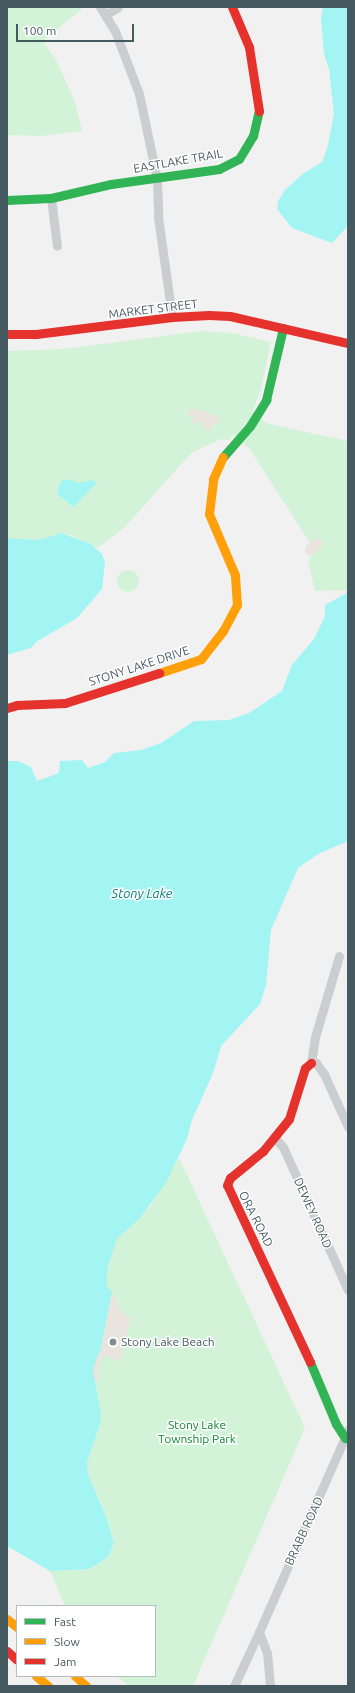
<!DOCTYPE html>
<html>
<head>
<meta charset="utf-8">
<style>
	body { margin:0 }
	#map { position:relative; width:355px; height:1693px; overflow:hidden; background:#f2f1f1; font-family:Ubuntu,sans-serif }
	div>[style] { position:absolute }
	.green>* { inset:0; background:#d3f3d8 }
	.round { border-radius:50% }
	.sand>* { inset:0; background:#eae4df }
	.water>* { inset:0; background:#a3f5f4 }
	.street>* { height:9px; margin:-4.5px; padding:0 4.5px; transform-origin:4.5px; border-radius:4.5px; background:#caced0 }
	.fast>* { height:9px; margin:-4.5px; padding:0 4.5px; transform-origin:4.5px; border-radius:4.5px; background:#30b455 }
	.slow>* { height:9px; margin:-4.5px; padding:0 4.5px; transform-origin:4.5px; border-radius:4.5px; background:#ff9f0a }
	.jam>* { height:9px; margin:-4.5px; padding:0 4.5px; transform-origin:4.5px; border-radius:4.5px; background:#e5322d }
	.dots>* { width:11px; height:11px; translate:-50% -50%; box-sizing:border-box; border:2px solid #fff; border-radius:50% }
	span { translate:-50% -50%; white-space:nowrap; text-align:center; line-height:1.15; -webkit-text-stroke:3px #fff; paint-order:stroke }
	.street-label { font-size:12px; color:#455960 }
	.poi-label { font-size:12px; color:#455960 }
	.left { translate:0 -50%; text-align:left }
	.park-label { font-size:12px; color:#0c862e }
	.water-label { font-size:13px; color:#067e7d; font-style:italic }
	.frame { position:absolute; inset:0; border:8px solid #455960; pointer-events:none }
	.legend { position:absolute; left:16px; top:1605px; width:140px; height:72px; box-sizing:border-box; background:#fff; border:1px solid #b5bdbf; margin:0; padding:5px 7px; list-style:none; font-size:12px; color:#455960 }
	.legend li { display:flex; align-items:center; gap:8px; height:20px }
	.legend b { width:20px; border:1px solid #b5bdbf }
	.scale { position:absolute; left:16px; top:24px; width:118px; height:18px; box-sizing:border-box; border:2px solid #455960; border-top:0; padding-left:5px; font-size:12px; line-height:14px; white-space:nowrap; color:#455960; -webkit-text-stroke:3px #fff; paint-order:stroke }
</style>
</head>
<body>
<div id="map">
	<div class="green">
		<i style="clip-path:polygon(7px 7px,80px 7px,82px 9px,43px 41px,56px 60px,75px 102px,82px 131px,40px 136px,7px 135px)"></i>
		<i style="clip-path:polygon(201px 331px,232px 333px,271px 342px,261px 389px,252px 413px,269px 424px,348px 441px,347px 590px,315px 591px,308px 561px,311px 556px,310px 543px,249px 448px,233px 434px,229px 440px,221px 439px,191px 453px,126px 526px,98px 548px,70px 535px,61px 533px,39px 540px,7px 538px,7px 351px,64px 349px)"></i>
		<i class="round" style="left:117px;top:570px;width:22px;height:22px"></i>
		<i style="clip-path:polygon(179px 1158px,305px 1428px,193px 1686px,128px 1686px,117px 1676px,155px 1676px,155px 1606px,65px 1606px,50px 1571px,91px 1569px,108px 1557px,114px 1543px,107px 1519px,88px 1474px,87px 1462px,101px 1414px,93px 1369px,107px 1270px,117px 1239px,152px 1204px)"></i>
	</div>
	<div class="sand">
		<i style="clip-path:polygon(196px 409px,220px 417px,220px 423px,213px 424px,212px 429px,209px 431px,201px 427px,203px 421px,193px 424px,191px 421px,194px 416px,190px 417px,187px 413px,188px 410px)"></i>
		<i style="clip-path:polygon(317px 538px,322px 541px,322px 545px,315px 554px,307px 555px,305px 551px,307px 544px)"></i>
		<i style="clip-path:polygon(112px 1292px,122px 1312px,131px 1319px,120px 1361px,104px 1355px,98px 1369px,98px 1381px,94px 1380px,93px 1369px,101px 1348px)"></i>
	</div>
	<div class="water">
		<i style="clip-path:polygon(323px 7px,348px 7px,348px 226px,332px 243px,292px 228px,277px 209px,278px 201px,285px 190px,304px 173px,322px 162px,327px 149px,334px 114px,329px 69px,324px 54px,321px 19px)"></i>
		<i style="clip-path:polygon(66px 479px,79px 483px,92px 480px,97px 483px,73px 507px,57px 494px,60px 482px)"></i>
		<i style="clip-path:polygon(61px 533px,91px 544px,102px 554px,105px 562px,102px 589px,77px 618px,36px 642px,31px 648px,7px 655px,7px 538px,39px 540px)"></i>
		<i style="clip-path:polygon(348px 589px,348px 841px,318px 854px,298px 868px,271px 930px,266px 985px,260px 1004px,221px 1046px,213px 1073px,192px 1120px,187px 1139px,166px 1183px,139px 1219px,117px 1239px,107px 1270px,107px 1286px,112px 1292px,101px 1348px,93px 1369px,101px 1414px,100px 1424px,87px 1462px,88px 1474px,107px 1519px,114px 1543px,108px 1557px,90px 1569px,50px 1571px,7px 1546px,7px 761px,18px 761px,31px 767px,37px 781px,59px 773px,60px 761px,82px 760px,88px 768px,105px 762px,114px 753px,141px 750px,161px 743px,194px 721px,229px 720px,249px 713px,282px 691px,292px 665px,314px 639px,325px 616px,325px 605px,345px 594px)"></i>
	</div>
	<div class="street">
		<i style="left:100px;top:7px;width:28px;rotate:58deg"></i>
		<i style="left:115px;top:31px;width:67px;rotate:69.1deg"></i>
		<i style="left:139px;top:94px;width:87px;rotate:78deg"></i>
		<i style="left:157px;top:179px;width:38px;rotate:88deg"></i>
		<i style="left:158px;top:217px;width:101px;rotate:82deg"></i>
		<i style="left:107px;top:14px;width:13px;rotate:-32deg"></i>
		<i style="left:51px;top:198px;width:48px;rotate:82.9deg"></i>
		<i style="left:339px;top:956px;width:84px;rotate:106.5deg"></i>
		<i style="left:315px;top:1037px;width:26px;rotate:99deg"></i>
		<i style="left:311px;top:1063px;width:5px"></i>
		<i style="left:316px;top:1063px;width:14px;rotate:54deg"></i>
		<i style="left:324px;top:1074px;width:58px;rotate:65.6deg"></i>
		<i style="left:274px;top:1137px;width:13px;rotate:48deg"></i>
		<i style="left:283px;top:1147px;width:157px;rotate:65.6deg"></i>
		<i style="left:234px;top:1686px;width:60px;rotate:-65.2deg"></i>
		<i style="left:270px;top:1686px;width:33px;rotate:-95deg"></i>
		<i style="left:267px;top:1653px;width:22px;rotate:-111deg"></i>
		<i style="left:259px;top:1632px;width:221px;rotate:-66.2deg"></i>
	</div>
	<div class="fast">
		<i style="left:7px;top:200px;width:44px;rotate:-2.6deg"></i>
		<i style="left:51px;top:198px;width:62px;rotate:-13.1deg"></i>
		<i style="left:111px;top:184px;width:109px;rotate:-7.9deg"></i>
		<i style="left:219px;top:169px;width:22px;rotate:-27deg"></i>
		<i style="left:239px;top:159px;width:27px;rotate:-59deg"></i>
		<i style="left:253px;top:136px;width:26px;rotate:-77deg"></i>
		<i style="left:223px;top:457px;width:41px;rotate:-48.9deg"></i>
		<i style="left:250px;top:426px;width:31px;rotate:-58deg"></i>
		<i style="left:266px;top:400px;width:74px;rotate:-76.7deg"></i>
		<i style="left:310px;top:1362px;width:67px;rotate:67.2deg"></i>
		<i style="left:336px;top:1424px;width:17px;rotate:57deg"></i>
	</div>
	<div class="slow">
		<i style="left:159px;top:673px;width:44px;rotate:-18.4deg"></i>
		<i style="left:201px;top:659px;width:36px;rotate:-52deg"></i>
		<i style="left:223px;top:631px;width:30px;rotate:-62deg"></i>
		<i style="left:237px;top:605px;width:30px;rotate:-94deg"></i>
		<i style="left:235px;top:575px;width:66px;rotate:-113.1deg"></i>
		<i style="left:209px;top:514px;width:35px;rotate:-83deg"></i>
		<i style="left:213px;top:479px;width:24px;rotate:-66deg"></i>
		<i style="left:7px;top:1619px;width:13px;rotate:39deg"></i>
		<i style="left:36px;top:1676px;width:16px;rotate:40deg"></i>
		<i style="left:75px;top:1676px;width:15px;rotate:42deg"></i>
	</div>
	<div class="jam">
		<i style="left:232px;top:7px;width:43px;rotate:67deg"></i>
		<i style="left:249px;top:47px;width:65px;rotate:81.1deg"></i>
		<i style="left:7px;top:334px;width:29px"></i>
		<i style="left:36px;top:334px;width:137px;rotate:-7.1deg"></i>
		<i style="left:172px;top:317px;width:37px;rotate:-3deg"></i>
		<i style="left:209px;top:315px;width:21px;rotate:3deg"></i>
		<i style="left:230px;top:316px;width:121px;rotate:12.9deg"></i>
		<i style="left:7px;top:708px;width:10px;rotate:-17deg"></i>
		<i style="left:17px;top:705px;width:48px;rotate:-2.4deg"></i>
		<i style="left:65px;top:703px;width:99px;rotate:-17.7deg"></i>
		<i style="left:310px;top:1362px;width:195px;rotate:-115.1deg"></i>
		<i style="left:227px;top:1185px;width:8px;rotate:-67deg"></i>
		<i style="left:230px;top:1178px;width:43px;rotate:-39.3deg"></i>
		<i style="left:263px;top:1151px;width:41px;rotate:-50.9deg"></i>
		<i style="left:289px;top:1119px;width:53px;rotate:-72.6deg"></i>
		<i style="left:305px;top:1068px;width:8px;rotate:-40deg"></i>
		<i style="left:7px;top:1651px;width:13px;rotate:42deg"></i>
	</div>
	<div class="dots">
		<i style="left:113px;top:1342px;background:#828e93"></i>
	</div>
	<div class="street-label">
		<span style="left:178px;top:161px;rotate:-10deg">EASTLAKE TRAIL</span>
		<span style="left:153px;top:309px;rotate:-7deg">MARKET STREET</span>
		<span style="left:139px;top:666px;rotate:-18deg">STONY LAKE DRIVE</span>
		<span style="left:313px;top:1213px;rotate:66deg">DEWEY ROAD</span>
		<span style="left:256px;top:1219px;rotate:63deg">ORA ROAD</span>
		<span style="left:304px;top:1531px;rotate:-65deg">BRABB ROAD</span>
	</div>
	<div class="poi-label">
		<span class="left" style="left:121px;top:1342px">Stony Lake Beach</span>
	</div>
	<div class="park-label">
		<span style="left:197px;top:1432px">Stony Lake<br>Township Park</span>
	</div>
	<div class="water-label">
		<span style="left:142px;top:893px">Stony Lake</span>
	</div>
	<div class="frame"></div>
	<ul class="legend">
	<li><b style="height:5px;background:#30b455"></b>Fast</li>
	<li><b style="height:5px;background:#ff9f0a"></b>Slow</li>
	<li><b style="height:5px;background:#e5322d"></b>Jam</li>
	</ul>
	<div class="scale">100 m</div>
</div>
</body>
</html>
